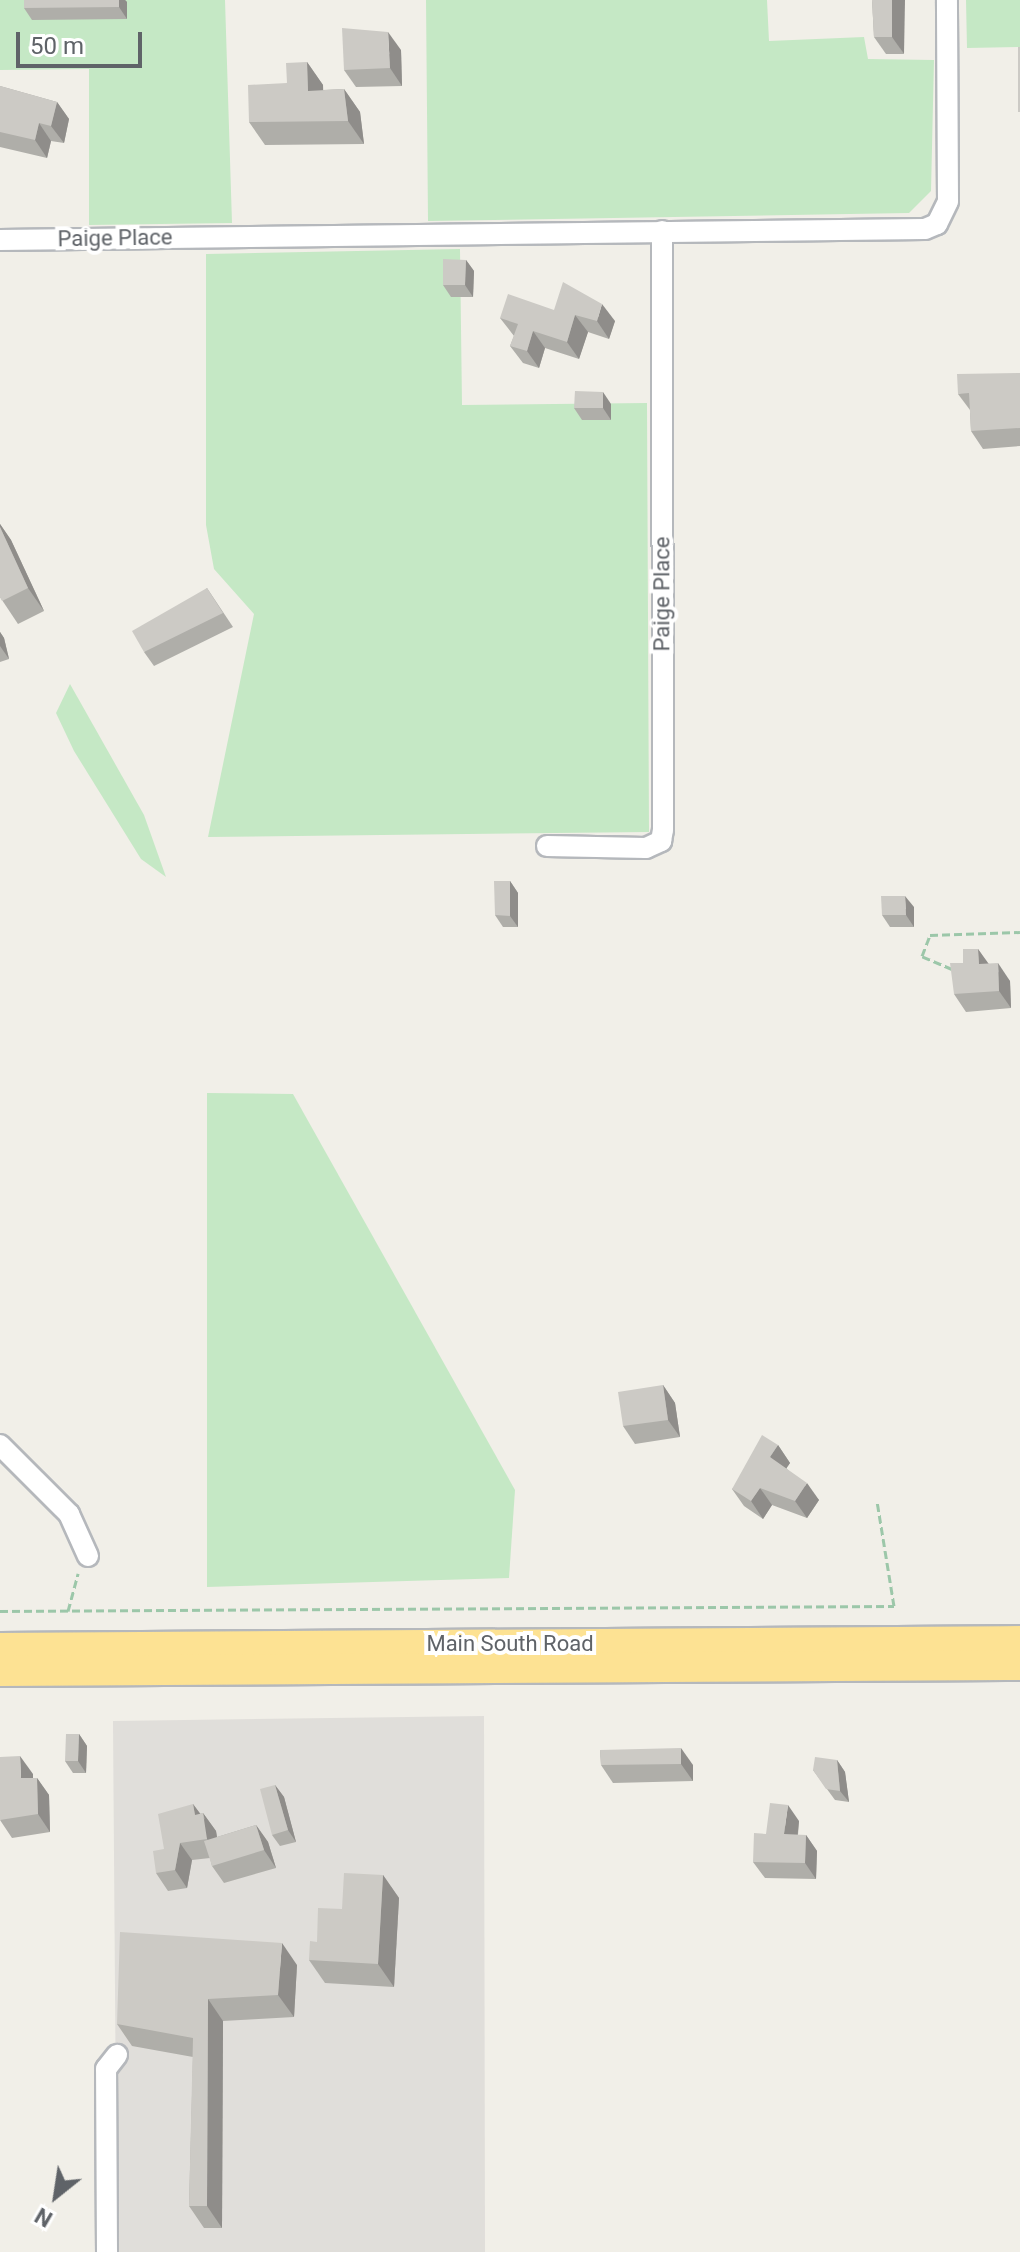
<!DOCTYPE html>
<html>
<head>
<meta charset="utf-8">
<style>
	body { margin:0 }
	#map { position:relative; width:1020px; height:2252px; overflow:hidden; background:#f1efe8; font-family:Roboto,sans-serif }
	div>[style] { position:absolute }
	.industrial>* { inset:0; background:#e0deda }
	.green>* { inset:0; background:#c5e8c5 }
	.path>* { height:3px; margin-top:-1.5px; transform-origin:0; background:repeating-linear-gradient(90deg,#9cc7a9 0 8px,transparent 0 12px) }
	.roads { filter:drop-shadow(2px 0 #b5b8bc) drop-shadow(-2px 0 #b5b8bc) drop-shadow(0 2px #b5b8bc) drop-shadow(0 -2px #b5b8bc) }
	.minor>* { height:20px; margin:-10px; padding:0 10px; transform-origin:10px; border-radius:10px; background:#fff }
	.highway>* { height:30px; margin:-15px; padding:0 15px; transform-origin:15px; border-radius:15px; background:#fde293 }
	.wall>* { inset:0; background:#afaea9 }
	.shaded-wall>* { inset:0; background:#8f8d8a }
	.building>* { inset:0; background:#cccac5 }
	span { translate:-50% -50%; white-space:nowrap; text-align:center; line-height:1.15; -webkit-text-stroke:8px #fff; paint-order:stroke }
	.street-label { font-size:22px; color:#5f6368 }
	.north { position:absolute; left:16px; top:2156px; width:80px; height:80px; -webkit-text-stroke:6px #fff; paint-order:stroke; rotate:210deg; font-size:22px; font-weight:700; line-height:32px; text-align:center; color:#5f6368 }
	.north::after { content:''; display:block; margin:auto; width:28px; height:36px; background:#5f6368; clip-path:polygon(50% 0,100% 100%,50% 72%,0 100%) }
	.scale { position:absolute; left:16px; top:32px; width:126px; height:36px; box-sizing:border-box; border:4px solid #5f6368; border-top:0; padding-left:10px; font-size:24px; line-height:28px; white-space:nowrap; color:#5f6368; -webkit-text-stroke:6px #fff; paint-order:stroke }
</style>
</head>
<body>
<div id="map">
	<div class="industrial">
		<i style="clip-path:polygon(484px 1716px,485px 2252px,117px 2252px,113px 1721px)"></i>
	</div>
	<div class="green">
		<i style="clip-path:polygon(0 0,225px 0,232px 223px,89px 225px,89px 69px,0 70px)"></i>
		<i style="clip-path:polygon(426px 0,767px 0,769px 41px,864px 37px,868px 59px,934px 60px,931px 191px,909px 213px,428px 221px)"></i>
		<i style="clip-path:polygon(966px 0,1020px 0,1020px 47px,967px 48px)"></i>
		<i style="clip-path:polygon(460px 249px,462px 405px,647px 403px,649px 832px,208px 837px,254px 614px,214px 569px,206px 525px,206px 254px)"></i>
		<i style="clip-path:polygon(70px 684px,144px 815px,166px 877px,141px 859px,74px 751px,56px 713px)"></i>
		<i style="clip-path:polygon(207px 1093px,293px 1094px,515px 1490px,509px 1578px,207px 1587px)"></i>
	</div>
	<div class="path">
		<i style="left:952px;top:969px;width:33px;rotate:-157deg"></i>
		<i style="left:922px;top:956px;width:22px;rotate:-69deg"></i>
		<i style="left:930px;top:935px;width:90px;rotate:-1.9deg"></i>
		<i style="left:0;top:1611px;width:894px;rotate:-0.32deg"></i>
		<i style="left:894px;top:1606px;width:106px;rotate:-99.2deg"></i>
		<i style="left:68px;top:1611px;width:39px;rotate:-75deg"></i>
	</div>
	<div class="roads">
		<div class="minor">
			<i style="left:0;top:240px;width:925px;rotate:-0.68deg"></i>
			<i style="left:925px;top:229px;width:13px;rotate:-23deg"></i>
			<i style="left:937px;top:224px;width:25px;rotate:-64deg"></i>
			<i style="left:948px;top:201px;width:201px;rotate:-90.3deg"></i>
			<i style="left:547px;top:846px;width:99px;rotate:1.2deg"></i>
			<i style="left:646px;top:848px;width:17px;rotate:-25deg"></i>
			<i style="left:661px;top:841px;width:11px;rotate:-80deg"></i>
			<i style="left:663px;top:830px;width:599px;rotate:-90.1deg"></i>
			<i style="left:0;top:1445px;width:98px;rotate:45deg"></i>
			<i style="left:69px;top:1514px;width:46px;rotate:65.7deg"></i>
			<i style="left:107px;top:2252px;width:183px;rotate:-90.3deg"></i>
			<i style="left:106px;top:2069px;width:18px;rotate:-52deg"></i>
		</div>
		<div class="highway">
			<i style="left:0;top:1648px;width:1020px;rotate:-0.39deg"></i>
			<i style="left:0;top:1671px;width:1020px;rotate:-0.34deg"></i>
		</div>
	</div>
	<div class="wall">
		<i style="clip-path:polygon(24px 0,125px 0,127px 2px,127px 19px,32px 20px,24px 8px)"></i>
		<i style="clip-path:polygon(872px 0,904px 54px,886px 54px,874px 37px)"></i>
		<i style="clip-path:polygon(401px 50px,402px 86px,356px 87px,344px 70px)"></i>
		<i style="clip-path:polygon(307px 62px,323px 85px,323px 90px,344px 89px,360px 112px,364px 144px,265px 145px,249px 122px)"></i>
		<i style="clip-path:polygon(0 86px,57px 102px,69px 119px,64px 143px,51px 141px,47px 158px,0 147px)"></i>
		<i style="clip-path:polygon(466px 260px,474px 271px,473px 297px,451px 297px,443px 285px)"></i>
		<i style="clip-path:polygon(554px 310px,615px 321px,609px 339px,588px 332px,579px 359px,545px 348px,539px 368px,523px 363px,510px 346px,514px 336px,500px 318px)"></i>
		<i style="clip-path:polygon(1020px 373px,1020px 446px,983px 449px,971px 431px,970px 410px,958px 394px)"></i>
		<i style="clip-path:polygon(611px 404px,611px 420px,582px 420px,574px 408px)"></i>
		<i style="clip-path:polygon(0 524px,11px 540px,44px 611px,18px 624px,0 597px)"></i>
		<i style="clip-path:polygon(207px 588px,233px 627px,154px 666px,144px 652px)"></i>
		<i style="clip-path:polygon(0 632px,4px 638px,9px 659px,0 662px)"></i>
		<i style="clip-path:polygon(510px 881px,518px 893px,518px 927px,503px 927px,495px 915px)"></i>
		<i style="clip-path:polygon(914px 907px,914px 927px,890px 927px,882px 915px)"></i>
		<i style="clip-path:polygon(978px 949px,988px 964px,1010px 981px,1011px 1008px,966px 1012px,954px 994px,963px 963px)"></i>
		<i style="clip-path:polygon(663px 1385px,675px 1403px,680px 1437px,635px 1444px,623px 1426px)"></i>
		<i style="clip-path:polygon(778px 1445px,790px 1463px,786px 1468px,819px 1500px,807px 1518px,772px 1505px,763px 1519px,744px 1506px,732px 1489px)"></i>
		<i style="clip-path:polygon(79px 1734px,87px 1746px,86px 1773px,73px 1773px,65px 1761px)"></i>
		<i style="clip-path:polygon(600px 1750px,693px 1765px,693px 1781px,613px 1783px,601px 1765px)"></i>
		<i style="clip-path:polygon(837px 1760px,845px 1772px,849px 1802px,835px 1800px,813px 1770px)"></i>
		<i style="clip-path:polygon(33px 1774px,33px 1778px,37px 1778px,49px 1795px,50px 1832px,12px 1838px,0 1820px)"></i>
		<i style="clip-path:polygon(275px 1785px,284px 1797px,296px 1842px,280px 1846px,272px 1835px)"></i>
		<i style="clip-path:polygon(193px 1804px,200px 1814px,203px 1813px,216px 1831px,217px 1837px,256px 1825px,268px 1842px,276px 1868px,224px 1883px,212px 1866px,210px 1858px,192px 1860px,187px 1888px,168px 1891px,156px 1873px,164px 1849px)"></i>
		<i style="clip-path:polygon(799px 1821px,798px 1835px,806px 1835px,817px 1851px,816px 1879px,765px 1878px,753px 1862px,766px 1834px)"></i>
		<i style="clip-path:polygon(383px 1875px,399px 1898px,394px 1987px,325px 1983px,309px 1960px,317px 1942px,342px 1909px)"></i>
		<i style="clip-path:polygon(297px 1965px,294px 2017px,223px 2021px,222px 2228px,204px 2228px,189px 2206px,193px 2057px,132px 2046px,117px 2024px)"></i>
	</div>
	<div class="shaded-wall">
		<i style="clip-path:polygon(119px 0,125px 0,127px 2px,127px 19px,119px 7px)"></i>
		<i style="clip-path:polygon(892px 0,905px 0,904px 54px,892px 37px)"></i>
		<i style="clip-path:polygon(388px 32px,401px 50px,402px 86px,390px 68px)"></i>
		<i style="clip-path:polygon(307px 62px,323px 85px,324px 114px,308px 91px)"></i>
		<i style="clip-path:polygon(344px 89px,360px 112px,364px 144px,348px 121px)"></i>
		<i style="clip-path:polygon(57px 102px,69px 119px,64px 143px,51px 126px)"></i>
		<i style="clip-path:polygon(39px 123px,51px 141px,47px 158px,35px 140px)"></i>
		<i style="clip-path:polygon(466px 260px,474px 271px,473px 297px,465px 285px)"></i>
		<i style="clip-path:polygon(602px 304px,615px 321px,609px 339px,597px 321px)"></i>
		<i style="clip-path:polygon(575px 315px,588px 332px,579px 359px,567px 342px)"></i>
		<i style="clip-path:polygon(533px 331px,545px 348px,539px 368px,527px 351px)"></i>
		<i style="clip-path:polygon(603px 392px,611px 404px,611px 420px,603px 408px)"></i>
		<i style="clip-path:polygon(0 524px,11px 540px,44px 611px,28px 588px,0 527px)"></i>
		<i style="clip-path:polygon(0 632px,4px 638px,9px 659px,0 646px)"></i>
		<i style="clip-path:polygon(510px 881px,518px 893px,518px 927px,510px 916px)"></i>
		<i style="clip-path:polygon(905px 896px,914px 907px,914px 927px,906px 915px)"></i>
		<i style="clip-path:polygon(978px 949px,991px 967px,979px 964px)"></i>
		<i style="clip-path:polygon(998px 963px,1010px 981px,1011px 1008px,999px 991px)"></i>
		<i style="clip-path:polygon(663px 1385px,675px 1403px,680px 1437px,668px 1420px)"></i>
		<i style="clip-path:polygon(778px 1445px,790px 1463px,782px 1475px,770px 1457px)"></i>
		<i style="clip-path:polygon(807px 1483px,819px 1500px,807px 1518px,795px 1501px)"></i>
		<i style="clip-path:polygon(760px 1488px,772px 1505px,763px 1519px,751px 1501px)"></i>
		<i style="clip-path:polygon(79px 1734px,87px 1746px,86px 1773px,78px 1761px)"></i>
		<i style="clip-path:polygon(681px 1748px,693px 1765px,693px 1781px,681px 1764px)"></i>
		<i style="clip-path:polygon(20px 1756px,33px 1774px,33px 1796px,21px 1778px)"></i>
		<i style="clip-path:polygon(837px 1760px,845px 1772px,849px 1802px,840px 1791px)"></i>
		<i style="clip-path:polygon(37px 1778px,49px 1795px,50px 1832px,38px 1814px)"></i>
		<i style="clip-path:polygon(275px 1785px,284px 1797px,296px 1842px,288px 1830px)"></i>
		<i style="clip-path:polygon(193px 1804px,205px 1820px,203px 1813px,216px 1831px,220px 1856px,207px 1839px,195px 1815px)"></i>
		<i style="clip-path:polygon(788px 1805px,799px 1821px,796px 1850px,784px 1834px)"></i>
		<i style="clip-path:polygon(256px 1825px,268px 1842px,276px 1868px,264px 1850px)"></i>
		<i style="clip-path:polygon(806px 1835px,817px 1851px,816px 1879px,805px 1863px)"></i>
		<i style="clip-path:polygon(180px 1843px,192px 1860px,187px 1888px,175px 1870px)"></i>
		<i style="clip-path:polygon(383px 1875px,399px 1898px,394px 1987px,378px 1964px)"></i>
		<i style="clip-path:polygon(282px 1943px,297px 1965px,294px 2017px,278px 1995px)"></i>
		<i style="clip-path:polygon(208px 1999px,223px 2021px,222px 2228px,207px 2206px)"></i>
	</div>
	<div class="building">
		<i style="clip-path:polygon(24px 0,119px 0,119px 7px,24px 8px)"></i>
		<i style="clip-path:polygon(872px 0,892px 0,892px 37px,874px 37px)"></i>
		<i style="clip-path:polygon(342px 28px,388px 32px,390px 68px,344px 70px)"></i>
		<i style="clip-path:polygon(1018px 47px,1020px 47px,1020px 112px,1018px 112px)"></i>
		<i style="clip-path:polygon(307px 62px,308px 91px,344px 89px,348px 121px,249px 122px,248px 85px,287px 83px,286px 63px)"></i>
		<i style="clip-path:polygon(0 86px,57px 102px,51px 126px,39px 123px,35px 140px,0 132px)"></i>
		<i style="clip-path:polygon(443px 259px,466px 260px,465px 285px,443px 285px)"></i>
		<i style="clip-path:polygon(563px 282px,602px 304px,597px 321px,575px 315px,567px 342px,533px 331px,527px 351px,510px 346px,518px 324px,500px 318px,508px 294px,554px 310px)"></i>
		<i style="clip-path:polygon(1020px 373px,1020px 428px,971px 431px,969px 393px,958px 394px,957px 374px)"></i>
		<i style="clip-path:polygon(575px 391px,603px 392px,603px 408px,574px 408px)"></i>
		<i style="clip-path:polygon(0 527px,28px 588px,2px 601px,0 597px)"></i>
		<i style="clip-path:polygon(207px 588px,223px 613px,144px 652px,132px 631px)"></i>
		<i style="clip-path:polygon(494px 881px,510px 881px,510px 916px,495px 915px)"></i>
		<i style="clip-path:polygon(881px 896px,905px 896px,906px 915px,882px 915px)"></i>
		<i style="clip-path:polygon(963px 949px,978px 949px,979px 964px,998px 963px,999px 991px,954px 994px,950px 963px,963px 963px)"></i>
		<i style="clip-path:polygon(663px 1385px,668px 1420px,623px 1426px,618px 1392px)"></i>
		<i style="clip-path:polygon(762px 1435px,778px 1445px,770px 1457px,807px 1483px,795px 1501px,760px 1488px,751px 1501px,732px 1489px)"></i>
		<i style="clip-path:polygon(66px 1734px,79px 1734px,78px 1761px,65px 1761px)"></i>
		<i style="clip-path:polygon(681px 1748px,681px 1764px,601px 1765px,600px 1750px)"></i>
		<i style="clip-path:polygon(20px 1756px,21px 1778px,37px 1778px,38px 1814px,0 1820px,0 1757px)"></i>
		<i style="clip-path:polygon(815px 1757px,837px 1760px,840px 1791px,826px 1789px,813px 1770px)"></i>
		<i style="clip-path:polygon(275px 1785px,288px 1830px,272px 1835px,260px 1789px)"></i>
		<i style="clip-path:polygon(770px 1803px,788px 1805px,784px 1834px,806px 1835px,805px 1863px,753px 1862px,754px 1833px,766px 1834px)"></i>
		<i style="clip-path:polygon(193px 1804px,195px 1815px,203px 1813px,207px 1839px,180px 1843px,175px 1870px,156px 1873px,153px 1851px,164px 1849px,158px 1814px)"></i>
		<i style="clip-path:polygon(256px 1825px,264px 1850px,212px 1866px,204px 1841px)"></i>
		<i style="clip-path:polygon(344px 1873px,383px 1875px,378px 1964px,309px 1960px,310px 1941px,317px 1942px,318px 1908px,342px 1909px)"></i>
		<i style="clip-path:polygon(120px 1932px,282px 1943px,278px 1995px,208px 1999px,207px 2206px,189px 2206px,193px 2038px,117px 2024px)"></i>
	</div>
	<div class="street-label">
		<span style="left:115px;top:238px;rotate:-1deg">Paige Place</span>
		<span style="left:662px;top:594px;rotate:-90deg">Paige Place</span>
		<span style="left:510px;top:1644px">Main South Road</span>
	</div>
	<div class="north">N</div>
	<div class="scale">50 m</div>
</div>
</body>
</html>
